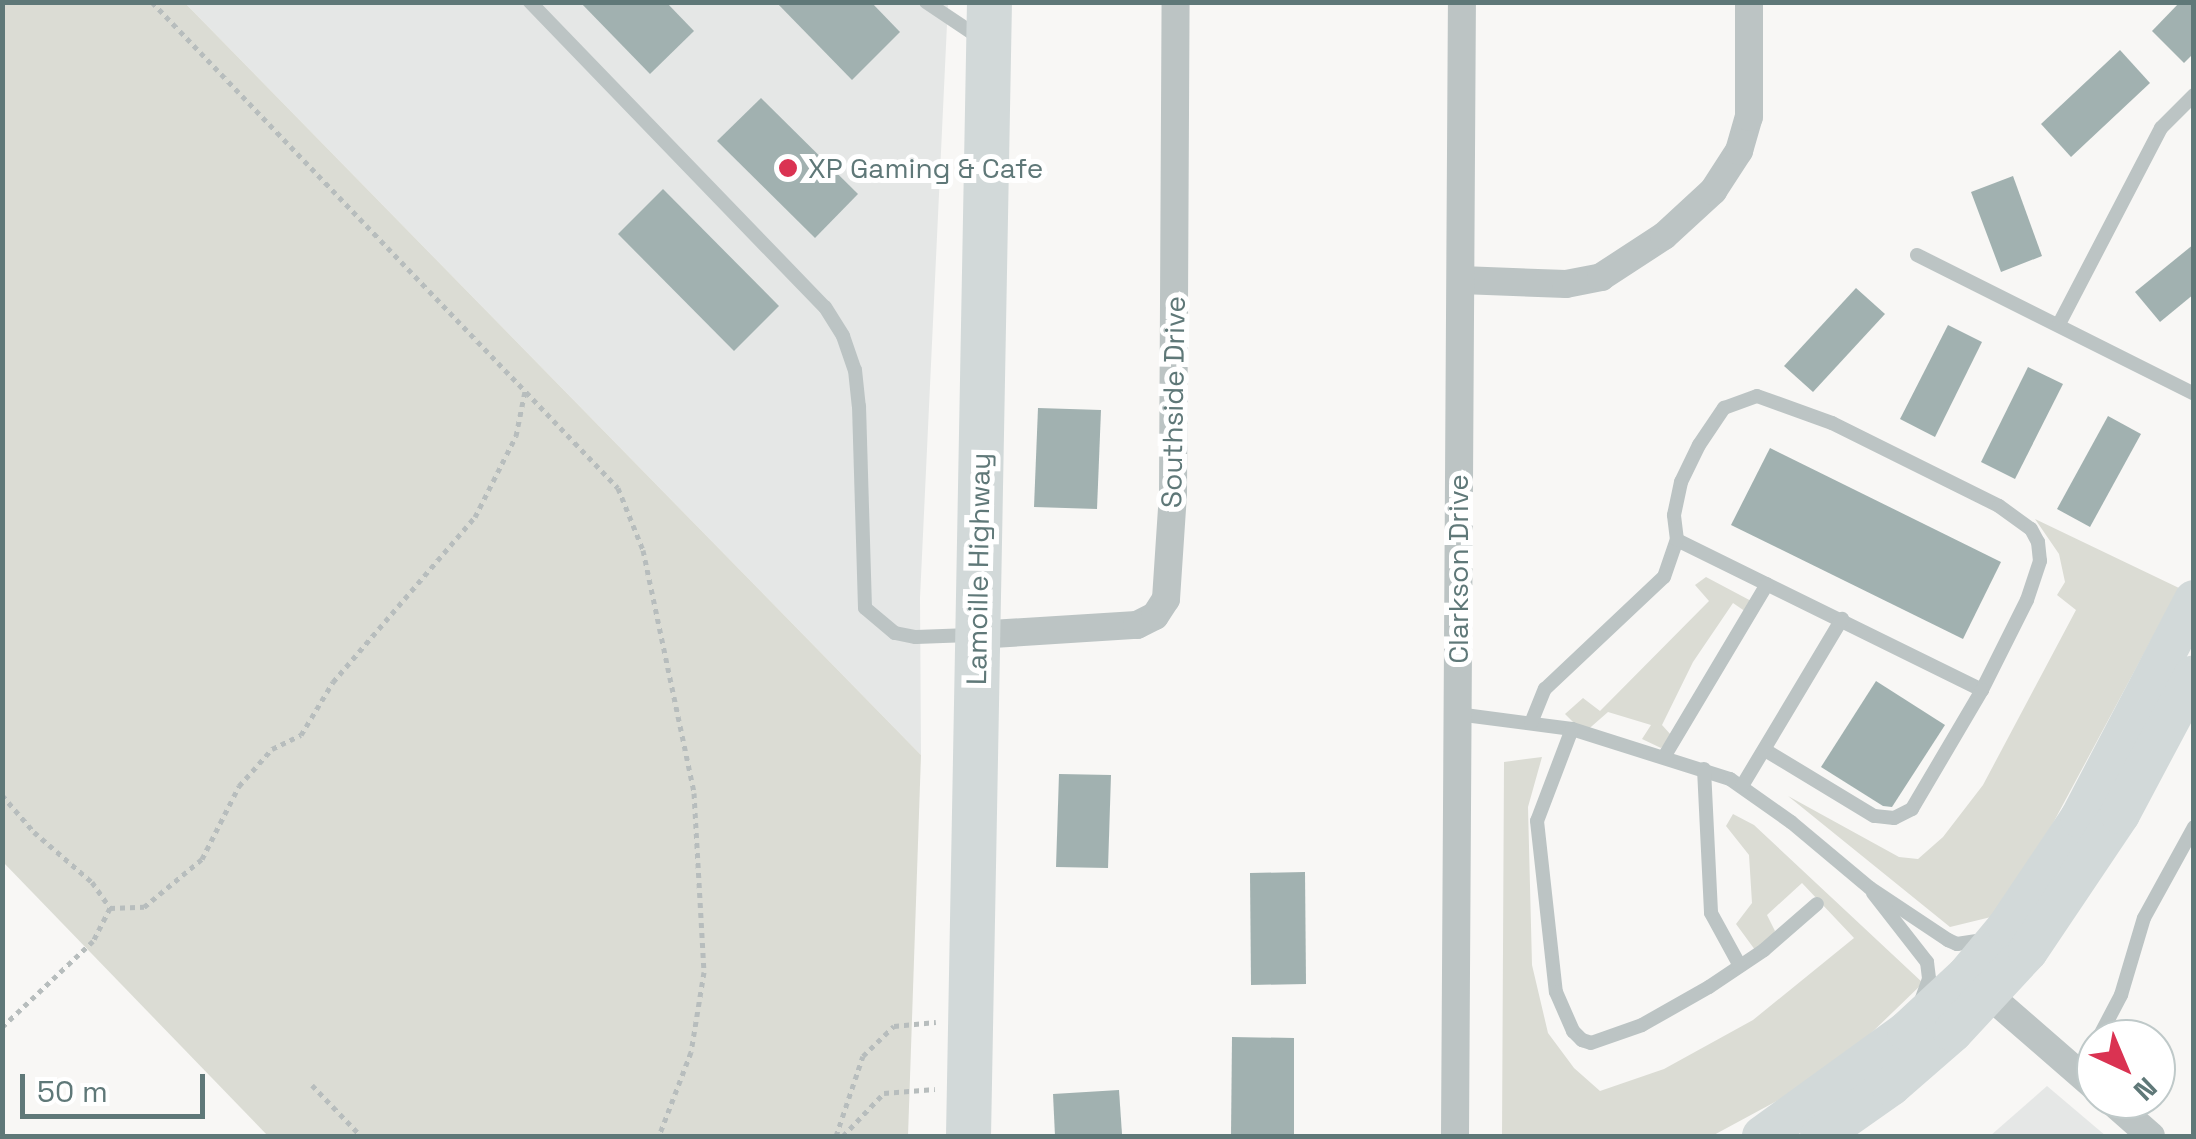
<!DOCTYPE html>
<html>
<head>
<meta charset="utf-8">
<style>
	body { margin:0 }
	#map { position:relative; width:2196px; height:1139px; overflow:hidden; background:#f8f7f5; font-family:"Space Grotesk",sans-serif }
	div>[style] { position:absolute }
	.built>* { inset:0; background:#e5e7e6 }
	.green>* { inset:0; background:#dbdcd4 }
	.building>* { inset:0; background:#a1b1b0 }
	.path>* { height:5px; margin-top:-2.5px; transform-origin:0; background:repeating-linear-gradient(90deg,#b7bdbd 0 5px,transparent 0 10px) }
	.lane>* { height:14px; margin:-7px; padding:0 7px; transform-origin:7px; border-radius:7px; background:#bcc4c4 }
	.street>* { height:28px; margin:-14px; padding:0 14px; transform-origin:14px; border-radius:14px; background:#bcc4c4 }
	.secondary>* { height:40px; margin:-20px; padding:0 20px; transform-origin:20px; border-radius:20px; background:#d2d9d9 }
	.primary>* { height:45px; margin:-22.5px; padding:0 22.5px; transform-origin:22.5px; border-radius:22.5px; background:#d2d9d9 }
	.dots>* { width:28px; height:28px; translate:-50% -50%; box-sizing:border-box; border:5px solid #fff; border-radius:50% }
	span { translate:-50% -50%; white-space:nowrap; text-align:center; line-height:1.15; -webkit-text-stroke:10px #fff; paint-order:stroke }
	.poi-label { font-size:28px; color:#5f7878 }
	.left { translate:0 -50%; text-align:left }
	.street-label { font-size:28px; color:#5f7878 }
	.frame { position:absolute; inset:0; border:5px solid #5f7878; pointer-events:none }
	.north { position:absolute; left:2076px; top:1019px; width:100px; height:100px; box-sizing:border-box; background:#fff; border:2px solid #bfc9c9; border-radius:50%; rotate:136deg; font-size:28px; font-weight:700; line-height:40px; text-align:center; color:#5f7878 }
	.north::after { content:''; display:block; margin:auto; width:35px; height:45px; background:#da3352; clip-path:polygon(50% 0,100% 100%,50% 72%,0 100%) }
	.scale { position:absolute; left:20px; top:1074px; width:185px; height:45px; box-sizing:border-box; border:5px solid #5f7878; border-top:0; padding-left:12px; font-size:30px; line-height:35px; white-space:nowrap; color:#5f7878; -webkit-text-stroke:8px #fff; paint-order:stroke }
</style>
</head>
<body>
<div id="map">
	<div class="built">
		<i style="clip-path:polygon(185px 3px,948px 3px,920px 598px,921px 755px)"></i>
		<i style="clip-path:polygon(2047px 1086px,2106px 1136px,1990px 1136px)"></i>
	</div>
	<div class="green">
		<i style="clip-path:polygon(3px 2px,185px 3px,921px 755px,908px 1136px,268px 1136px,3px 862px)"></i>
		<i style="clip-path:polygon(2035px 519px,2179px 588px,2052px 825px,1991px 917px,1950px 927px,1788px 796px,1899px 857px,1918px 859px,1943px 837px,1983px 785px,2076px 610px,2057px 595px,2065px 582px,2059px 554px)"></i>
		<i style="clip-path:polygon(1706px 577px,1755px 603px,1749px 614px,1733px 603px,1693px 662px,1662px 725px,1672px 736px,1661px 748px,1642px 739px,1651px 725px,1608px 712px,1584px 733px,1565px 714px,1583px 698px,1600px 711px,1709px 601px,1695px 585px)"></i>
		<i style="clip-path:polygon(1542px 757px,1528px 807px,1532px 965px,1548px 1033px,1574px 1068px,1600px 1091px,1664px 1069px,1753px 1020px,1854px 938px,1802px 883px,1767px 915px,1775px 931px,1758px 954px,1736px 924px,1752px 903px,1749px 855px,1726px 826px,1733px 814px,1754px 825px,1923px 983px,1864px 1040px,1786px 1096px,1712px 1136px,1502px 1136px,1504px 762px)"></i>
	</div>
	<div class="building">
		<i style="clip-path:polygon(580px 2px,666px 2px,694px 31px,650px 74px)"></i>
		<i style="clip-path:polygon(776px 2px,871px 2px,900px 32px,852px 80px)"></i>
		<i style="clip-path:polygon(2180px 2px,2194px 2px,2194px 53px,2184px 63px,2152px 31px)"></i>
		<i style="clip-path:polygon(2120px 50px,2150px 83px,2071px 157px,2041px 124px)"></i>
		<i style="clip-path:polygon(761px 98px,858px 194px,815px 238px,717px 141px)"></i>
		<i style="clip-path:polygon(2013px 176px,2042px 256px,2001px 272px,1971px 192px)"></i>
		<i style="clip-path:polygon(663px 189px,779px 306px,734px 351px,618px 234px)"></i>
		<i style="clip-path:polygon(2194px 244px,2194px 294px,2160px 322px,2135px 292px)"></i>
		<i style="clip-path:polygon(1856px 288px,1885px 314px,1813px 392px,1784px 366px)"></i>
		<i style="clip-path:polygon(1948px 325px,1982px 342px,1935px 437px,1900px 419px)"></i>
		<i style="clip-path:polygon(2028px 367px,2063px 384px,2015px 479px,1981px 462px)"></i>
		<i style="clip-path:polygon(1038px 408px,1101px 410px,1097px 509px,1034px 507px)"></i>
		<i style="clip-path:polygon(2108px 416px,2141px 434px,2090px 527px,2057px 509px)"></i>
		<i style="clip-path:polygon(1770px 448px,2001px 562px,1963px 639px,1731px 525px)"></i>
		<i style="clip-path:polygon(1876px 681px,1945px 725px,1892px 807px,1883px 806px,1821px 767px)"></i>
		<i style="clip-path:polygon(1059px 774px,1111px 775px,1108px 868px,1056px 867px)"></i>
		<i style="clip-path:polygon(1305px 872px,1306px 984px,1251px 985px,1250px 873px)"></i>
		<i style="clip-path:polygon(1232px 1037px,1294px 1038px,1294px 1136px,1231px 1136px)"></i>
		<i style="clip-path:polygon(1119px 1090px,1122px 1134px,1055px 1136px,1053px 1094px)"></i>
	</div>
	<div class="path">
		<i style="left:152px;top:2px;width:673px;rotate:46.2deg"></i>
		<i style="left:618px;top:488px;width:67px;rotate:68deg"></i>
		<i style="left:643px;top:550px;width:248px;rotate:78.1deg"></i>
		<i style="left:694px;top:793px;width:179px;rotate:86.8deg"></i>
		<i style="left:704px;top:972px;width:81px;rotate:99.2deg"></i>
		<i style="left:691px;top:1052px;width:90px;rotate:110.9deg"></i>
		<i style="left:2px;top:795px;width:49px;rotate:49.1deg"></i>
		<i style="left:34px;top:832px;width:77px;rotate:40.8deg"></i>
		<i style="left:92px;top:882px;width:32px;rotate:55deg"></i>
		<i style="left:110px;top:908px;width:37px;rotate:117deg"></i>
		<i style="left:93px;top:941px;width:125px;rotate:136.6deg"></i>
		<i style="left:110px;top:908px;width:34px;rotate:-2deg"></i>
		<i style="left:144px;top:907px;width:75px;rotate:-39.6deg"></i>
		<i style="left:202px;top:859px;width:82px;rotate:-63.1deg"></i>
		<i style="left:239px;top:786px;width:50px;rotate:-48.3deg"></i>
		<i style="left:272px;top:749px;width:32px;rotate:-26deg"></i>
		<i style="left:301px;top:735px;width:62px;rotate:-58.9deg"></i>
		<i style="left:333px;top:682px;width:218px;rotate:-49.3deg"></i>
		<i style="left:475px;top:517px;width:91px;rotate:-63.2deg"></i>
		<i style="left:516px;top:436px;width:46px;rotate:-78.7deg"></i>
		<i style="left:312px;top:1085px;width:71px;rotate:46.1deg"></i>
		<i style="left:836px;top:1136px;width:84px;rotate:-71.4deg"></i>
		<i style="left:863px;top:1056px;width:43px;rotate:-44.1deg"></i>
		<i style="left:894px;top:1026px;width:42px;rotate:-5.4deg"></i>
		<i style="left:843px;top:1136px;width:59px;rotate:-46.4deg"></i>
		<i style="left:884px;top:1093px;width:51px;rotate:-4.5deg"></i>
	</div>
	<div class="lane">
		<i style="left:530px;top:2px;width:424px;rotate:46deg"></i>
		<i style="left:825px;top:307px;width:34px;rotate:58deg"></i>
		<i style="left:843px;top:336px;width:36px;rotate:71deg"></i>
		<i style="left:855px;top:370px;width:36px;rotate:84deg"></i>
		<i style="left:859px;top:406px;width:202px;rotate:88.3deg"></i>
		<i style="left:865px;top:608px;width:39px;rotate:40deg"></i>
		<i style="left:895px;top:633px;width:21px;rotate:11deg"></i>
		<i style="left:916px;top:637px;width:54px;rotate:-2.1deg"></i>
		<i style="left:926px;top:2px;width:65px;rotate:33.7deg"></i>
		<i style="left:1917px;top:255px;width:310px;rotate:26.6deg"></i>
		<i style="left:2059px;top:324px;width:221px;rotate:-62.5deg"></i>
		<i style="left:2161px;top:128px;width:47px;rotate:-45deg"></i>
		<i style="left:1677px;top:540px;width:340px;rotate:26.2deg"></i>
		<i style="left:1457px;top:714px;width:116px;rotate:7.4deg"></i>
		<i style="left:1572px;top:729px;width:166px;rotate:17.6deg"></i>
		<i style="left:1730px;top:779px;width:75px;rotate:35.2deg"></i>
		<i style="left:1791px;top:822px;width:103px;rotate:39.9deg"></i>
		<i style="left:1870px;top:888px;width:94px;rotate:33.7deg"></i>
		<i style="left:1948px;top:940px;width:10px;rotate:24deg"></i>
		<i style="left:1957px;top:944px;width:25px;rotate:-9deg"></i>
		<i style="left:1531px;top:723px;width:37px;rotate:-68deg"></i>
		<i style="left:1545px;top:689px;width:163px;rotate:-43.3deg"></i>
		<i style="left:1664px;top:577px;width:39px;rotate:-71deg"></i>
		<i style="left:1677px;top:540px;width:25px;rotate:-97deg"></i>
		<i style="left:1674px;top:515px;width:34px;rotate:-78deg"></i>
		<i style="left:1681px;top:482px;width:41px;rotate:-64.1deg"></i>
		<i style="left:1699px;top:445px;width:45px;rotate:-56deg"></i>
		<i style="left:1724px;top:408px;width:35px;rotate:-20deg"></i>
		<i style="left:1757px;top:396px;width:80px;rotate:19.8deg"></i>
		<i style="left:1832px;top:423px;width:186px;rotate:26.4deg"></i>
		<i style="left:1999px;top:506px;width:39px;rotate:36deg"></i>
		<i style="left:2031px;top:529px;width:15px;rotate:62deg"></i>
		<i style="left:2038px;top:542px;width:19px;rotate:84deg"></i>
		<i style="left:2040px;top:561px;width:41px;rotate:108.4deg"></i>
		<i style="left:2027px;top:600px;width:101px;rotate:116.6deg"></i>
		<i style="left:1982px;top:690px;width:138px;rotate:120.5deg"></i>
		<i style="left:1912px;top:809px;width:20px;rotate:153deg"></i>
		<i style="left:1894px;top:818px;width:20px;rotate:-174deg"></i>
		<i style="left:1874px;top:816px;width:127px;rotate:-148.8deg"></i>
		<i style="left:1572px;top:729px;width:98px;rotate:110.8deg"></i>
		<i style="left:1537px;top:821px;width:172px;rotate:83.7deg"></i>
		<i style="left:1556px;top:992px;width:43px;rotate:66.4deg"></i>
		<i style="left:1573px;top:1031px;width:13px;rotate:45deg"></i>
		<i style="left:1582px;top:1040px;width:9px;rotate:18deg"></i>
		<i style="left:1591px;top:1043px;width:54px;rotate:-19.4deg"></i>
		<i style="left:1642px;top:1025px;width:77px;rotate:-29.6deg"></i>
		<i style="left:1709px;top:987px;width:66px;rotate:-33.9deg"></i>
		<i style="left:1764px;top:950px;width:70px;rotate:-41deg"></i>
		<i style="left:1664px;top:757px;width:201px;rotate:-59.2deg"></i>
		<i style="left:1704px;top:769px;width:144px;rotate:87.2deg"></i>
		<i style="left:1711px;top:913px;width:60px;rotate:61.3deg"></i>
		<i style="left:1742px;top:786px;width:195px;rotate:-59.1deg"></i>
		<i style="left:1873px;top:893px;width:88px;rotate:52deg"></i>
		<i style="left:1927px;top:962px;width:17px;rotate:83deg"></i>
		<i style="left:1929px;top:979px;width:23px;rotate:110deg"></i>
		<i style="left:2098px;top:1039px;width:50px;rotate:-62.4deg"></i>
		<i style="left:2121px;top:995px;width:80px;rotate:-73.4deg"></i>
		<i style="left:2144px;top:918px;width:104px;rotate:-61.2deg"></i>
		<i style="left:2076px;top:1070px;width:34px;rotate:-54deg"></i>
	</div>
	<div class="street">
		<i style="left:1461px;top:280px;width:105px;rotate:2.2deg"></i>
		<i style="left:1566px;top:284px;width:36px;rotate:-11deg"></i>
		<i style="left:1601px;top:277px;width:75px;rotate:-33.1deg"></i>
		<i style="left:1664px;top:236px;width:67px;rotate:-42.6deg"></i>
		<i style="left:1713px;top:191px;width:48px;rotate:-57deg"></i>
		<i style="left:1739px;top:151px;width:35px;rotate:-74deg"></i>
		<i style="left:1749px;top:117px;width:115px;rotate:-90deg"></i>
		<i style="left:976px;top:635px;width:161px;rotate:-3.6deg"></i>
		<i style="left:1137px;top:625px;width:20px;rotate:-27deg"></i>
		<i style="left:1155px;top:616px;width:20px;rotate:-57deg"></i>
		<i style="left:1166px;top:599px;width:105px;rotate:-86.2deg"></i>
		<i style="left:1173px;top:494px;width:492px;rotate:-89.7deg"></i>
		<i style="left:1975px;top:983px;width:160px;rotate:41deg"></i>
		<i style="left:2109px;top:1099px;width:56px;rotate:41.4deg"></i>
		<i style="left:1455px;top:1136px;width:1134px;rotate:-89.65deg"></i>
	</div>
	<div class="secondary">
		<i style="left:1762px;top:1136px;width:179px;rotate:-35.9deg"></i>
		<i style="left:1907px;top:1031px;width:82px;rotate:-43deg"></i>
		<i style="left:1967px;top:975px;width:62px;rotate:-50.2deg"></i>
		<i style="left:2007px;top:927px;width:131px;rotate:-56.2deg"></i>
		<i style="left:2080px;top:818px;width:246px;rotate:-62.4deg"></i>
		<i style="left:1820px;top:1136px;width:87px;rotate:-35.2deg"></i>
		<i style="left:1891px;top:1086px;width:82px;rotate:-41.1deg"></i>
		<i style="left:1953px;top:1032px;width:110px;rotate:-47.2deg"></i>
		<i style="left:2028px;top:951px;width:165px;rotate:-56.1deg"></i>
		<i style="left:2120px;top:814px;width:157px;rotate:-62deg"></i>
	</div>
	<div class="primary">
		<i style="left:968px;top:1136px;width:1134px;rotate:-88.94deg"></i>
	</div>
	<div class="dots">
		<i style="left:788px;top:168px;background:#da3352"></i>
	</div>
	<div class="poi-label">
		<span class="left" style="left:808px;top:168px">XP Gaming &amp; Cafe</span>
	</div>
	<div class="street-label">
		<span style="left:1173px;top:402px;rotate:-89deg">Southside Drive</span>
		<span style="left:978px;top:569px;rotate:-89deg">Lamoille Highway</span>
		<span style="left:1458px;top:569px;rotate:-90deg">Clarkson Drive</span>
	</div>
	<div class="frame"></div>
	<div class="north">N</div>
	<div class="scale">50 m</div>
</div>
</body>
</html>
